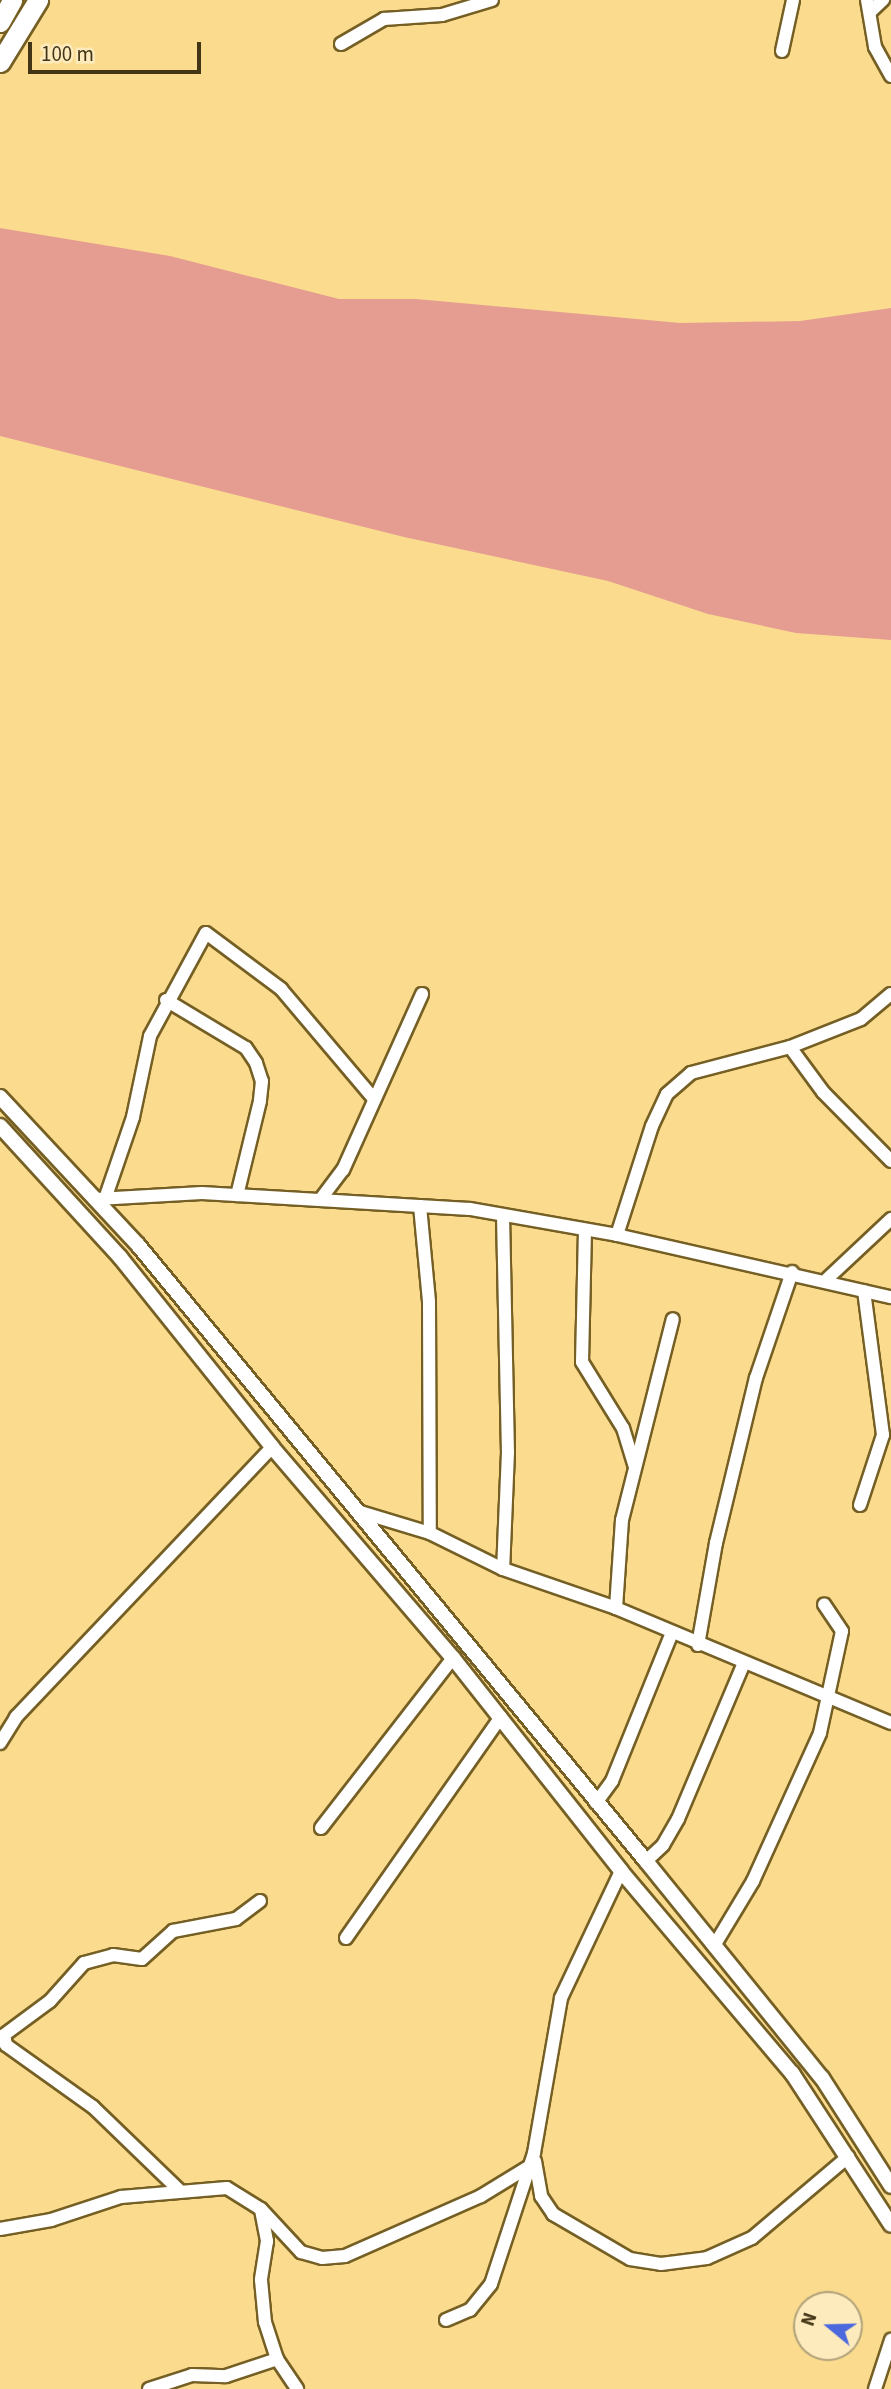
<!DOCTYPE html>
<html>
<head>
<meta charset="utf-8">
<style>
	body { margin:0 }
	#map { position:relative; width:891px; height:2389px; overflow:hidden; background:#fbdc8e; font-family:"Source Sans 3",sans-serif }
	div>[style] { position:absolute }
	.green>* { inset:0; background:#e59d92 }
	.roads { filter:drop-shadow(2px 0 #755f24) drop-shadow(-2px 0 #755f24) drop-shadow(0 2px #755f24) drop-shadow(0 -2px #755f24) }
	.minor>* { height:12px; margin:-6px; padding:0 6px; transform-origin:6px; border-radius:6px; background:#fff }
	.tertiary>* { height:14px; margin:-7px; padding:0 7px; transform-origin:7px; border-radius:7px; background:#fff }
	.primary>* { height:19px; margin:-9.5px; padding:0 9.5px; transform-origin:9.5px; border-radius:9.5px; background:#fff }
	span { translate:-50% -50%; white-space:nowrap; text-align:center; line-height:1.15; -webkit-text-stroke:6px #fdebbe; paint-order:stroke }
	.north { position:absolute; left:793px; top:2291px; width:70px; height:70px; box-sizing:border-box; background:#fdebbe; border:2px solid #b2a27a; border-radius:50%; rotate:289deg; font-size:19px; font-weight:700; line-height:28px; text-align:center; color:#413515 }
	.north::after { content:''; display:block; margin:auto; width:24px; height:32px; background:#4b69dd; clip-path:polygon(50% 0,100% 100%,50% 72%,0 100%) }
	.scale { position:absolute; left:28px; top:42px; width:173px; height:32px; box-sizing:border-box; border:4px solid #413515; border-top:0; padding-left:9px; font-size:21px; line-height:24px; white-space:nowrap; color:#413515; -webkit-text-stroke:5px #fdebbe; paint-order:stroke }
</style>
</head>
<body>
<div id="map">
	<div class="green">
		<i style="clip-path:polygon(0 228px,170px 256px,339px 299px,416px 299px,680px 323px,800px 321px,891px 308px,891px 640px,796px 633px,708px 614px,608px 581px,404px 537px,0 436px)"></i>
	</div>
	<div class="roads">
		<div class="minor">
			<i style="left:867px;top:0;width:48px;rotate:80.3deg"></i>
			<i style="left:875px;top:47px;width:33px;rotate:61deg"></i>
			<i style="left:870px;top:12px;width:18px;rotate:-43deg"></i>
			<i style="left:341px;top:44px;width:50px;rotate:-30.2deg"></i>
			<i style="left:384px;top:19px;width:58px;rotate:-3.9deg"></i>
			<i style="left:442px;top:15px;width:52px;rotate:-16.7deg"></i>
			<i style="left:782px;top:51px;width:52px;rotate:-77.8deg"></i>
			<i style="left:166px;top:1000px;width:93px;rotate:31deg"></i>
			<i style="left:246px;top:1048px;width:18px;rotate:56deg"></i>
			<i style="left:256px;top:1063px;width:19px;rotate:72deg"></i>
			<i style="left:262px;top:1081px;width:20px;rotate:96deg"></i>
			<i style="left:260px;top:1101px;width:97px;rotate:103.7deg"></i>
			<i style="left:790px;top:1047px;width:56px;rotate:53.7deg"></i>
			<i style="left:823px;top:1092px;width:97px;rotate:45.4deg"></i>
			<i style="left:97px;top:1199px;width:105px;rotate:-3.3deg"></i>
			<i style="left:202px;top:1193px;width:268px;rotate:3.4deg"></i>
			<i style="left:470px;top:1209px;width:149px;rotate:10deg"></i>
			<i style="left:617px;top:1235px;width:281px;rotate:12.8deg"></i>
			<i style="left:105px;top:1199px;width:87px;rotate:-71.1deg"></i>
			<i style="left:133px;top:1117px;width:83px;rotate:-78.1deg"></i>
			<i style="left:150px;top:1036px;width:117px;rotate:-61.5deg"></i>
			<i style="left:206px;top:933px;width:94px;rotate:36.7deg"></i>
			<i style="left:281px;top:989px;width:143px;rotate:49.8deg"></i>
			<i style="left:320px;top:1200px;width:38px;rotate:-53deg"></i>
			<i style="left:343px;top:1170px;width:193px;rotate:-65.8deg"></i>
			<i style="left:420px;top:1206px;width:96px;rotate:84.6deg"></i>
			<i style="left:429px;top:1302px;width:231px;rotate:89.8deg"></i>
			<i style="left:503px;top:1215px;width:237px;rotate:88.8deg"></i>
			<i style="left:508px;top:1452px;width:117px;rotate:92.4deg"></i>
			<i style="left:585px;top:1230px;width:132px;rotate:91.3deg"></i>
			<i style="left:582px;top:1362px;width:78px;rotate:58.2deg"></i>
			<i style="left:623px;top:1428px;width:39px;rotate:73deg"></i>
			<i style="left:617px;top:1235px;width:114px;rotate:-72.2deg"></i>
			<i style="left:652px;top:1126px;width:35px;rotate:-65deg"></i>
			<i style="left:667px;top:1094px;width:32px;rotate:-41deg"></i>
			<i style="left:691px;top:1073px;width:102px;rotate:-14.7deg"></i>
			<i style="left:790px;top:1047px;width:76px;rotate:-21.5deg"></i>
			<i style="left:861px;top:1019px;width:39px;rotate:-40deg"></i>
			<i style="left:827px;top:1279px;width:88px;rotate:-43.2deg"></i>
			<i style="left:860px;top:1505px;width:74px;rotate:-71.8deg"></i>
			<i style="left:883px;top:1435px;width:145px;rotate:-97.5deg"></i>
			<i style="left:357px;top:1511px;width:76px;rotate:16.8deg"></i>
			<i style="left:430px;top:1533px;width:81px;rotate:26.3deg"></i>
			<i style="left:503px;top:1569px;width:120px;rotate:19deg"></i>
			<i style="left:616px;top:1608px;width:298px;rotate:22.7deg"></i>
			<i style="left:616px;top:1608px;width:88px;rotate:-86.1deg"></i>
			<i style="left:622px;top:1520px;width:207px;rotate:-75.8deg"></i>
			<i style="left:698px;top:1645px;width:104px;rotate:-80deg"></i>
			<i style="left:716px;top:1543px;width:170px;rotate:-76.4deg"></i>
			<i style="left:756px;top:1378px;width:112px;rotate:-71.2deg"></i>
			<i style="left:0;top:1743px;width:31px;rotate:-58deg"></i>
			<i style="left:16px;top:1717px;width:372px;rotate:-46.5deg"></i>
			<i style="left:596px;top:1803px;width:27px;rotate:-54deg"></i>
			<i style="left:612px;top:1781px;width:157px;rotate:-68deg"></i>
			<i style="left:321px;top:1828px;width:215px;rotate:-52.2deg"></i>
			<i style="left:646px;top:1861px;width:23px;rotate:-43deg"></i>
			<i style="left:663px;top:1845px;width:30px;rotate:-60deg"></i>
			<i style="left:678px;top:1819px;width:169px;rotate:-67.1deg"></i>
			<i style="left:346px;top:1938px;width:270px;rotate:-55deg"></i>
			<i style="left:714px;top:1946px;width:76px;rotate:-59deg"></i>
			<i style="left:753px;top:1881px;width:162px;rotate:-65.6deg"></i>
			<i style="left:820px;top:1733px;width:104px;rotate:-77.8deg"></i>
			<i style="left:842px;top:1631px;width:32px;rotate:-124deg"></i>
			<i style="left:535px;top:2161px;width:36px;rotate:80deg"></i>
			<i style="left:541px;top:2196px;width:22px;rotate:56deg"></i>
			<i style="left:553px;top:2214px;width:89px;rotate:30.3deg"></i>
			<i style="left:630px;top:2259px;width:31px;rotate:9deg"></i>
			<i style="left:661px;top:2264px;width:46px;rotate:-7.4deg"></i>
			<i style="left:707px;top:2258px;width:49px;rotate:-24deg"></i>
			<i style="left:752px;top:2238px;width:126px;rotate:-40.2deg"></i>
			<i style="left:180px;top:2191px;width:121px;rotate:-136deg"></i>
			<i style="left:93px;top:2107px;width:107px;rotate:-144.5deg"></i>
			<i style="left:6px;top:2045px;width:10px;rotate:-101deg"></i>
			<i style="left:4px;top:2035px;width:57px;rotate:-36.5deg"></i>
			<i style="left:50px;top:2001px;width:51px;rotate:-48.2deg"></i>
			<i style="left:84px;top:1963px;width:30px;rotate:-15deg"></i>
			<i style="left:113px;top:1955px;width:29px;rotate:8deg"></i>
			<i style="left:142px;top:1959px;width:42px;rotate:-42.1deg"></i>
			<i style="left:173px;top:1931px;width:64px;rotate:-10.8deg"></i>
			<i style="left:236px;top:1919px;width:30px;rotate:-37deg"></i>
			<i style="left:261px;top:2210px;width:32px;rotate:79deg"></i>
			<i style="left:267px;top:2241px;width:39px;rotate:99deg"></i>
			<i style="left:261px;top:2280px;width:42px;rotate:84.6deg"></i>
			<i style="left:265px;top:2322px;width:39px;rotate:72deg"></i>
			<i style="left:277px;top:2359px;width:36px;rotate:56deg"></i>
			<i style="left:0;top:2229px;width:52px;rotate:-10deg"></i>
			<i style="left:51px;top:2220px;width:74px;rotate:-18.2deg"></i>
			<i style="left:121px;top:2197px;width:106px;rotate:-4.9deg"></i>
			<i style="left:227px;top:2188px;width:40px;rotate:32deg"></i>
			<i style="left:261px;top:2209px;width:59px;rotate:47.1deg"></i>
			<i style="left:301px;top:2252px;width:22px;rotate:16deg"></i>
			<i style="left:322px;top:2258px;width:23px;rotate:-5deg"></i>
			<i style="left:345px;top:2256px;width:149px;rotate:-23.8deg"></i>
			<i style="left:481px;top:2196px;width:57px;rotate:-31.5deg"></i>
			<i style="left:446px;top:2320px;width:26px;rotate:-23deg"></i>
			<i style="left:470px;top:2310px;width:33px;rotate:-51deg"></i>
			<i style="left:491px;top:2284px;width:138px;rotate:-71.8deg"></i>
			<i style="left:534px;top:2153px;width:157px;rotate:-80.1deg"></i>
			<i style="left:561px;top:1998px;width:140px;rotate:-64.7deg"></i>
			<i style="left:149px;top:2389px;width:45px;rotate:-18deg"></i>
			<i style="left:192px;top:2375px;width:34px;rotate:2deg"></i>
			<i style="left:226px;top:2376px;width:54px;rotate:-18.4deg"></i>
			<i style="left:875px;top:2389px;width:52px;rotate:-71.9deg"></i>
		</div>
		<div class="tertiary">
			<i style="left:0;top:1097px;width:202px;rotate:47deg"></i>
			<i style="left:138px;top:1245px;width:798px;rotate:50.49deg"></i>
			<i style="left:646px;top:1861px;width:279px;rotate:51deg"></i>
			<i style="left:822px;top:2078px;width:128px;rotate:57.4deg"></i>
			<i style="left:0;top:1126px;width:178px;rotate:47.5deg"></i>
			<i style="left:120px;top:1257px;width:243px;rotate:51.3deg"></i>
			<i style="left:272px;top:1447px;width:278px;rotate:49.4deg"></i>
			<i style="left:453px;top:1658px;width:271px;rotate:51.7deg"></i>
			<i style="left:621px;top:1871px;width:265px;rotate:49.8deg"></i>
			<i style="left:792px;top:2073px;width:181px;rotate:56.9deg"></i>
		</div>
		<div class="primary">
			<i style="left:0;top:22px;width:25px;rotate:-61deg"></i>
			<i style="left:0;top:62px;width:73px;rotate:-58.5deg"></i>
		</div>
	</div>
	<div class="north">N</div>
	<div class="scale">100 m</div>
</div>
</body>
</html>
